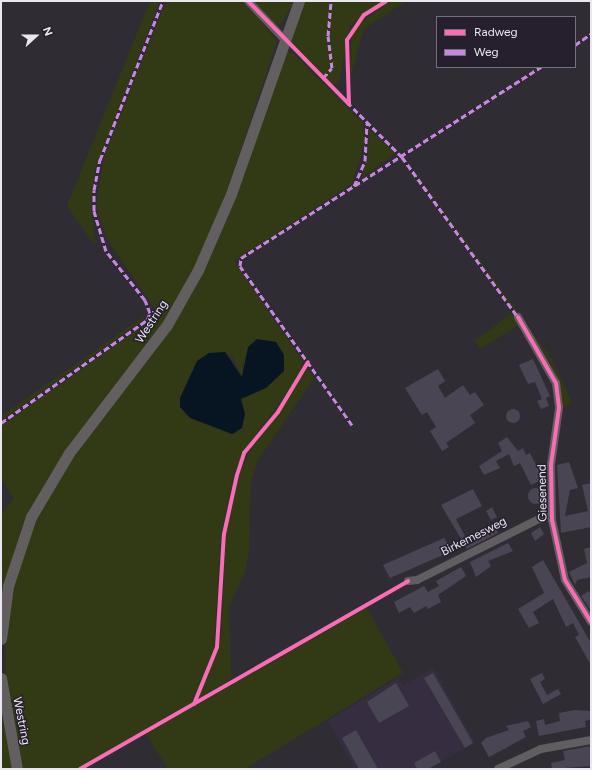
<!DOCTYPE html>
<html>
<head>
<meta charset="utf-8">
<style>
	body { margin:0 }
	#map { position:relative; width:592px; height:770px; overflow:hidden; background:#302c34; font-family:Figtree,sans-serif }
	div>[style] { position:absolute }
	.built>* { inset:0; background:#362d40 }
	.green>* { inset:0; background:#313a14 }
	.water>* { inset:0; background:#071522 }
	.building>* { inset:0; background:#4a4553 }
	.round { border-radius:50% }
	.minor>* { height:8px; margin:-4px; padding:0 4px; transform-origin:4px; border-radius:4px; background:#615d60 }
	.secondary>* { height:11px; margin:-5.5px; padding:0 5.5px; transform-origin:5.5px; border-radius:5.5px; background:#635f60 }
	.quiet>* { height:3px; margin-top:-1.5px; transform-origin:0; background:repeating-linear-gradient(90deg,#c787e3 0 6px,transparent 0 9px) }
	.cycleway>* { height:4px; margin:-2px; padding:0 2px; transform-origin:2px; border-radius:2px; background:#f96db3 }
	span { translate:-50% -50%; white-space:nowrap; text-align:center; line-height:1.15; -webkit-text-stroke:3px #261f2d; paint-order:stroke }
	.street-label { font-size:12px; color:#ebe7f1 }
	.frame { position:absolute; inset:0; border:2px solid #ebe7f1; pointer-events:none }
	.legend { position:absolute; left:436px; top:16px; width:140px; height:52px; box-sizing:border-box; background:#261f2d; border:1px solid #756f7b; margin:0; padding:5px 7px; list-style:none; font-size:12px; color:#ebe7f1 }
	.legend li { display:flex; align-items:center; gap:8px; height:20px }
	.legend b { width:20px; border:1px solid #756f7b }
	.north { position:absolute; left:16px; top:16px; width:40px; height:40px; -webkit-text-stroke:3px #261f2d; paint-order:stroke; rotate:69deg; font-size:11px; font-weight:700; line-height:16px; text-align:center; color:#ebe7f1 }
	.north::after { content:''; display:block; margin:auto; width:14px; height:18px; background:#ebe7f1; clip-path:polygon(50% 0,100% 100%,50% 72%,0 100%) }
</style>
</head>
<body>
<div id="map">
	<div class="built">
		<i style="clip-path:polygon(433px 668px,475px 742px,428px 769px,355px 769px,328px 721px,398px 678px,403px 686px)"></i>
	</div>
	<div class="green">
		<i style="clip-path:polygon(150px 1px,160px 1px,95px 169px,91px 207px,96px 247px,67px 206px)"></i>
		<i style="clip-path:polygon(170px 1px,244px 1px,277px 41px,223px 203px,186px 284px,157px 332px,49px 476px,20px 531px,1px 601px,1px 514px,14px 499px,1px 478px,1px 426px,159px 315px,107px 239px,96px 207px,104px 157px,164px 6px)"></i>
		<i style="clip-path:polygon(252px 1px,294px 1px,280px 26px,273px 24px)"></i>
		<i style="clip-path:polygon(303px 1px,382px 1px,350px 26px,339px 82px,333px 85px,291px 43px,290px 38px)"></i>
		<i style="clip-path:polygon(391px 1px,406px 1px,364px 29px,349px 81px,352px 33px,357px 25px)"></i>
		<i style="clip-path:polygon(evenodd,292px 52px,363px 123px,365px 140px,352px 184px,234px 261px,303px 362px,297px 379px,243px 452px,234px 474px,221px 533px,214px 648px,192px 702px,77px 769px,22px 769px,6px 688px,5px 638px,14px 582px,34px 522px,56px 480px,163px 337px,203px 269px,234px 199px,284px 53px,292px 52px,225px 352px,233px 358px,242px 377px,243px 359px,256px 392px,241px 399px,245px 414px,237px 433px,232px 434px,180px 398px,186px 385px,225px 352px)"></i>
		<i style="clip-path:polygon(369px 129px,395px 153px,361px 179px,367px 159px)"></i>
		<i style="clip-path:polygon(408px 161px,552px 359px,572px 403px,562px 408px,559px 382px,548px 358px)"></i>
		<i style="clip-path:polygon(512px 313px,520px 324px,480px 349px,475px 341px)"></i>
		<i style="clip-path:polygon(145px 316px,142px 321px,1px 420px,1px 416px)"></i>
		<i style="clip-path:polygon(307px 369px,314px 378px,258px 460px,251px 481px,249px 551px,245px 573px,229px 606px,231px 680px,199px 698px,221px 637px,226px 534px,239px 476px,248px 454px)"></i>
		<i style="clip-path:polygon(367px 608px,403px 673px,245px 769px,168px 769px,146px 734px)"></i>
		<i style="clip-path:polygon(1px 712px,9px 751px,13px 769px,1px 769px)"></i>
	</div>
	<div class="water">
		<i style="clip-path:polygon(257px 339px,276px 342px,284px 355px,284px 371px,266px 388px,241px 399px,245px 414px,242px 428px,232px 434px,190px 418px,180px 407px,180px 398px,197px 361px,209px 353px,225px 352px,242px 377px,248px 347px)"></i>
	</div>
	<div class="building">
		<i style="clip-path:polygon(533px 359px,550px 396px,546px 398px,549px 406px,541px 409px,537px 401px,542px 399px,535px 382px,528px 384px,519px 365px)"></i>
		<i style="clip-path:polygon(438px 369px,445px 381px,438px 386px,445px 398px,463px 385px,470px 395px,475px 392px,484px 405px,470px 415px,475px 423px,446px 443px,449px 447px,442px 451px,430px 431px,436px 427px,427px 412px,422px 415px,405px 388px)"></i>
		<i class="round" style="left:506px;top:409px;width:14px;height:14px"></i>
		<i style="clip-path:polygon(507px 437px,518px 451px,523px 448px,526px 455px,530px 453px,543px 479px,531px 485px,520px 463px,514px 466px,509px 454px,496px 461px,500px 468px,484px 475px,479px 466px,502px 451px,498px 443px)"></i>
		<i style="clip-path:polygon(569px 462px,578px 488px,570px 490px,565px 516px,588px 511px,582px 485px,591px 483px,591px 527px,561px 533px,557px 465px)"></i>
		<i class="round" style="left:528px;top:488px;width:16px;height:16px"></i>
		<i style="clip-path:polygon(473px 489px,482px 506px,456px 519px,466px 538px,493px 523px,498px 533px,467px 549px,441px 505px)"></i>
		<i style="clip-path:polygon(492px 507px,497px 517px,491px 520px,486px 511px)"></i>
		<i style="clip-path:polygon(540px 527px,544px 534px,535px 541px,531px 533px)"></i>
		<i style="clip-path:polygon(444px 538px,452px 551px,390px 578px,383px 565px)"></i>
		<i style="clip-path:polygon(508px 543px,513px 551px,488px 561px,491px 566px,476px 577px,470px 562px)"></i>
		<i style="clip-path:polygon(591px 547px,591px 577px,577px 580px,575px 585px,569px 572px,587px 563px,584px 549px)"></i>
		<i style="clip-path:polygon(543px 560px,591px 643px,591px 665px,575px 637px,579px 635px,573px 623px,566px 627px,553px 599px,533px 612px,539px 623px,529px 628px,518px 609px,544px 593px,532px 567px)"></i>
		<i style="clip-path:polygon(461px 567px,466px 576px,438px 595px,441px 602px,428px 609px,426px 606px,414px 613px,410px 607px,399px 613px,394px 602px,424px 586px,428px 592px,439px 586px,436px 581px)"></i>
		<i style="clip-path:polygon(589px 591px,591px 595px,591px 611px,581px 596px)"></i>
		<i style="clip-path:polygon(433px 673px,473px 743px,465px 748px,424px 678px)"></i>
		<i style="clip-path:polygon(542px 673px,545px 679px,540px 682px,547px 695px,558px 689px,561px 694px,543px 704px,530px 679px)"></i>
		<i style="clip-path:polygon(396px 683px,409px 706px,379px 723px,367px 702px)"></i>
		<i style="clip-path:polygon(575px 710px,591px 711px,591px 719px,585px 721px,586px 727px,539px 736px,536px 721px,544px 719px,545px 725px,560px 721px,559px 713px)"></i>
		<i style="clip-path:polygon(528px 721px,531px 727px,523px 731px,526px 737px,489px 757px,481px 743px,486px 738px,509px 730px,506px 726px)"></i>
		<i style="clip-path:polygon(356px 730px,378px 769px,359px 769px,342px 738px)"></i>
		<i style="clip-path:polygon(591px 746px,591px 766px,552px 769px,551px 763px,565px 760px,563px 751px)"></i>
		<i style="clip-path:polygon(435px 751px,441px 762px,428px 769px,417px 769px,414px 763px)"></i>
	</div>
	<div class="minor">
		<i style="left:248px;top:1px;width:51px;rotate:46.6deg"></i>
		<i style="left:518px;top:317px;width:76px;rotate:60.1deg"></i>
		<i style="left:556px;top:383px;width:25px;rotate:83deg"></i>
		<i style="left:559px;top:408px;width:58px;rotate:98deg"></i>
		<i style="left:551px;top:465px;width:55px;rotate:89deg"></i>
		<i style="left:552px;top:520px;width:61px;rotate:77.8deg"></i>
		<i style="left:565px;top:580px;width:49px;rotate:58.2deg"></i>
		<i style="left:408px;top:581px;width:9px;rotate:-6deg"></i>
		<i style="left:417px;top:580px;width:150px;rotate:-26.6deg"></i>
		<i style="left:498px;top:769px;width:47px;rotate:-24.9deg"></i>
		<i style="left:541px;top:749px;width:51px;rotate:-10.2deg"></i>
	</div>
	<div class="secondary">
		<i style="left:1px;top:639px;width:53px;rotate:-82.5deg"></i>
		<i style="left:8px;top:586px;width:73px;rotate:-71.6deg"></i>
		<i style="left:31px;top:517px;width:74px;rotate:-59.3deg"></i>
		<i style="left:69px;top:453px;width:161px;rotate:-52.6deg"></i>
		<i style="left:167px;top:325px;width:63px;rotate:-60.6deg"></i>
		<i style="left:198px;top:270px;width:83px;rotate:-66.5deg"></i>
		<i style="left:231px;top:194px;width:205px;rotate:-70.6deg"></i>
		<i style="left:1px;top:678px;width:92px;rotate:80deg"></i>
	</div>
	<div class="quiet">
		<i style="left:575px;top:45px;width:19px;rotate:-35deg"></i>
		<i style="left:323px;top:78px;width:13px;rotate:-48deg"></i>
		<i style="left:332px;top:68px;width:32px;rotate:-97deg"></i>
		<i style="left:328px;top:36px;width:35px;rotate:-85deg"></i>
		<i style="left:347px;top:102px;width:78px;rotate:45deg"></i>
		<i style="left:402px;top:157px;width:198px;rotate:54.1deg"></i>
		<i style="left:354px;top:186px;width:27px;rotate:-66deg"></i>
		<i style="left:365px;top:161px;width:38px;rotate:-87deg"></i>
		<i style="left:1px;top:423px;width:179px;rotate:-35.2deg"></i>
		<i style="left:147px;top:320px;width:8px;rotate:-67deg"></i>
		<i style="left:150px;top:313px;width:14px;rotate:-111deg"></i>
		<i style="left:145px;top:300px;width:63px;rotate:-128.5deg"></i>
		<i style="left:106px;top:251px;width:42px;rotate:-106.7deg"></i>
		<i style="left:94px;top:211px;width:21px;rotate:-90deg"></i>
		<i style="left:94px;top:190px;width:31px;rotate:-79deg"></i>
		<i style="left:100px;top:160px;width:171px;rotate:-68.4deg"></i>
		<i style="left:352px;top:425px;width:194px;rotate:-125.2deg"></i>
		<i style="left:240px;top:266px;width:8px;rotate:-83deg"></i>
		<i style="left:241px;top:258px;width:356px;rotate:-32.5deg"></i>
	</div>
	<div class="cycleway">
		<i style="left:248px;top:1px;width:144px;rotate:45.6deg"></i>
		<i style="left:349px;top:104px;width:64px;rotate:-91.8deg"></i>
		<i style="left:347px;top:40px;width:30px;rotate:-56deg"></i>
		<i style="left:364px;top:15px;width:26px;rotate:-32deg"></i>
		<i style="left:518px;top:317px;width:76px;rotate:60.1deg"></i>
		<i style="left:556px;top:383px;width:25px;rotate:83deg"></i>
		<i style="left:559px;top:408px;width:58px;rotate:98deg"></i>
		<i style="left:551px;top:465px;width:55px;rotate:89deg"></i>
		<i style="left:552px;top:520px;width:61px;rotate:77.8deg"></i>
		<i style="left:565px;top:580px;width:49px;rotate:58.2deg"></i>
		<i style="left:194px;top:704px;width:61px;rotate:-68deg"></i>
		<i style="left:217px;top:647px;width:113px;rotate:-86.5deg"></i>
		<i style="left:224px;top:534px;width:60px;rotate:-77.6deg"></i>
		<i style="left:237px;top:475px;width:23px;rotate:-72deg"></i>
		<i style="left:244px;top:453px;width:53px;rotate:-50.3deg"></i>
		<i style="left:278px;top:412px;width:58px;rotate:-59deg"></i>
		<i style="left:80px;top:769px;width:378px;rotate:-29.8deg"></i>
	</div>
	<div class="street-label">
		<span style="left:152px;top:322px;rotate:-57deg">Westring</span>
		<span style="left:543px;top:493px;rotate:-91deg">Giesenend</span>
		<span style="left:474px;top:537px;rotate:-27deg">Birkemesweg</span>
		<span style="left:21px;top:721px;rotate:79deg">Westring</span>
	</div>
	<div class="frame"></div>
	<ul class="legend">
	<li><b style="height:5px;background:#f96db3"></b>Radweg</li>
	<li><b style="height:5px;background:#c787e3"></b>Weg</li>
	</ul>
	<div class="north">N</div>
</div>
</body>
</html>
